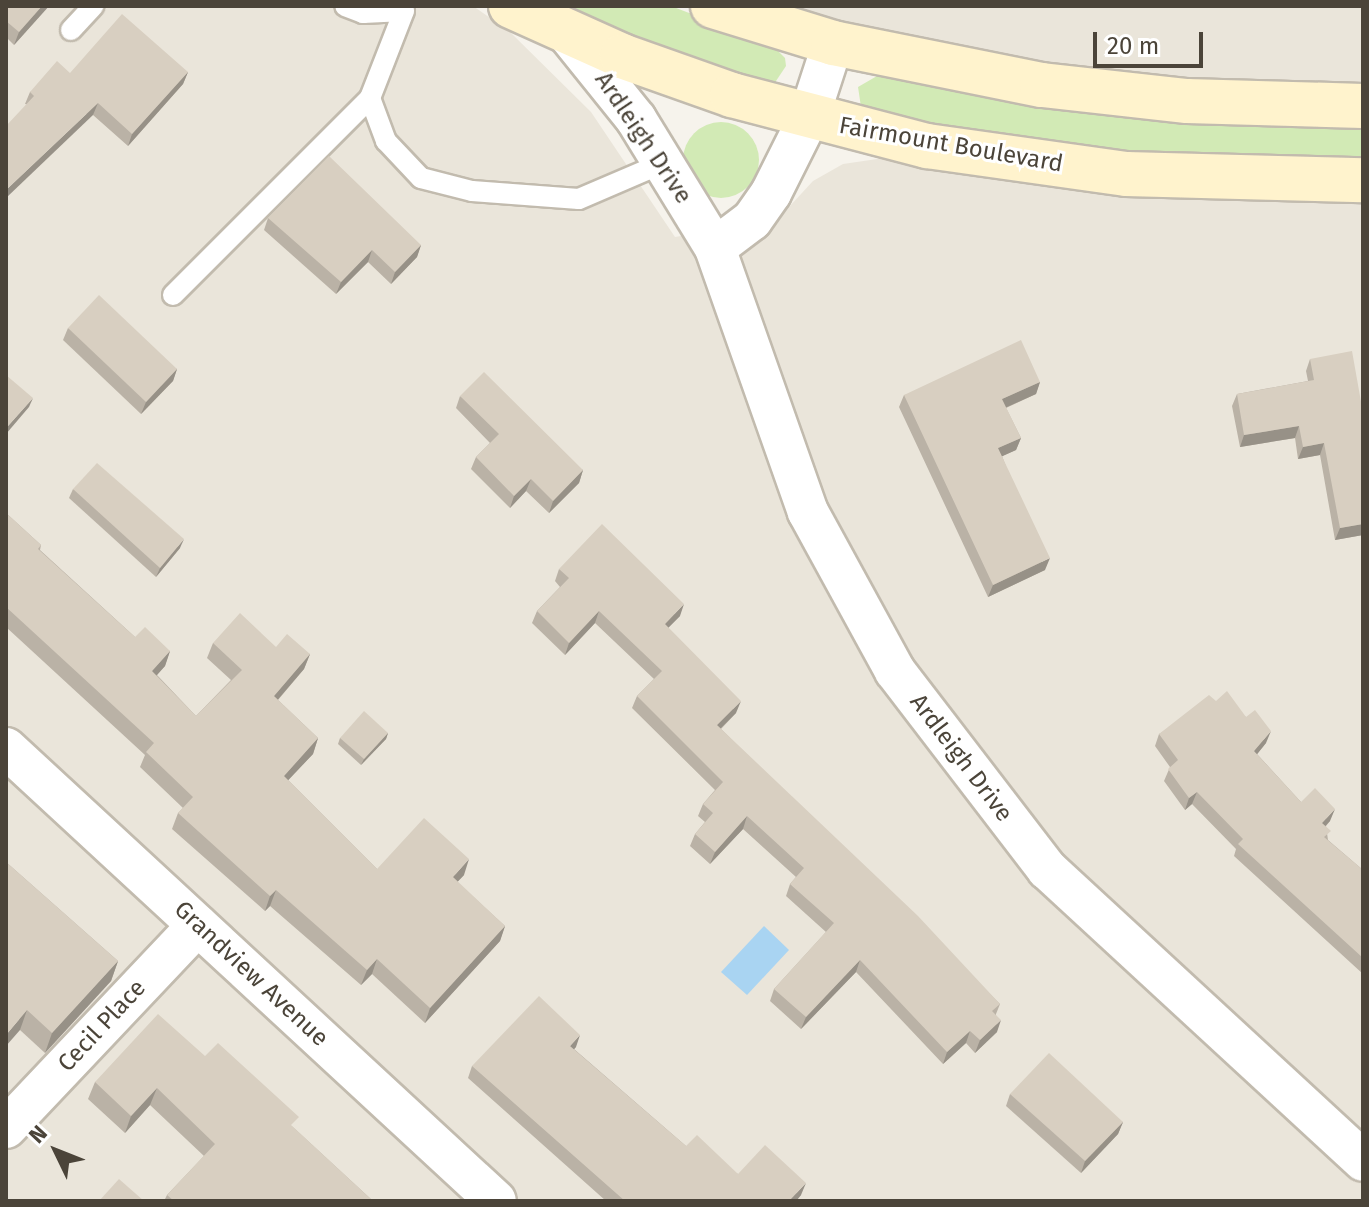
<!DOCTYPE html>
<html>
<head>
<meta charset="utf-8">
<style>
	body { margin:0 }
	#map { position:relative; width:1369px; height:1207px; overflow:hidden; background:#f6f3ec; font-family:"Fira Sans",sans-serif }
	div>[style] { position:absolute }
	.residential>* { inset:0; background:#eae5da }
	.green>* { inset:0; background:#d2eab5 }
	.round { border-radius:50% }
	.water>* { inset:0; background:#a9d4f2 }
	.roads { filter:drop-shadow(2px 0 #c2bbae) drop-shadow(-2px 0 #c2bbae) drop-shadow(0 2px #c2bbae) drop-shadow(0 -2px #c2bbae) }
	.service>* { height:20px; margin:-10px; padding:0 10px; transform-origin:10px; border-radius:10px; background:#fff }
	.minor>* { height:40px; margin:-20px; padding:0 20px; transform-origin:20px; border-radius:20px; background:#fff }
	.secondary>* { height:44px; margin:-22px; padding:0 22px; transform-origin:22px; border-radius:22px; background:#fff3cd }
	.wall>* { inset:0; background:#bab2a6 }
	.shaded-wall>* { inset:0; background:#979187 }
	.building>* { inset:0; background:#d8cfc1 }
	span { translate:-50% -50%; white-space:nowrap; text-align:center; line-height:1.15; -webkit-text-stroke:6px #fff; paint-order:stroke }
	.street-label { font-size:24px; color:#4b4439 }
	.frame { position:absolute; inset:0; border:8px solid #4b4439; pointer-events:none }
	.north { position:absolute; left:16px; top:1111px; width:80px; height:80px; -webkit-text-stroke:6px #fff; paint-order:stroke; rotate:313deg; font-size:22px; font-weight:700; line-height:32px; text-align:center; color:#4b4439 }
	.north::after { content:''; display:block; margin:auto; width:28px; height:36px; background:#4b4439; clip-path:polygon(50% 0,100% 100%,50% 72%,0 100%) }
	.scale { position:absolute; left:1093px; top:32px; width:110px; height:36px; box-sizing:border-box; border:4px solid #4b4439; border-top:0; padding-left:10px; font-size:24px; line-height:28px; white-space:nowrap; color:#4b4439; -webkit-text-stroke:6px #fff; paint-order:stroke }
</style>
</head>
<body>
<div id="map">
	<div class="residential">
		<i style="clip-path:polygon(6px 6px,473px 6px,509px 31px,591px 112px,675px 237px,777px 220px,813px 181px,843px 164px,884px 158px,959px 171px,1363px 195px,1363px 1201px,6px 1201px)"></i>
		<i style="clip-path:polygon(778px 6px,1363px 6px,1363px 84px,1182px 79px,1027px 63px,878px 34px)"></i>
	</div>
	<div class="green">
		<i style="clip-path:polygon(552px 6px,671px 6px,772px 45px,785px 58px,786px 66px,774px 84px,760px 85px)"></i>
		<i style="clip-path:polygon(877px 76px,969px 93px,1118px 109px,1363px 121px,1363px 163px,1195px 162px,963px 134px,861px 107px,858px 87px)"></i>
		<i class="round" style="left:683px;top:122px;width:76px;height:76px"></i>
	</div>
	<div class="water">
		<i style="clip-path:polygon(764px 926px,789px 950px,747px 995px,721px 972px)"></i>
	</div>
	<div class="roads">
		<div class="service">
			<i style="left:71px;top:30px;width:33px;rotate:-47deg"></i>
			<i style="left:370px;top:98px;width:46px;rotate:69.6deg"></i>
			<i style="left:386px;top:141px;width:51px;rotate:46.6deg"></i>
			<i style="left:421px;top:178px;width:53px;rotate:14.3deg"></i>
			<i style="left:472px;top:191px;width:107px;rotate:4.3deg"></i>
			<i style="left:579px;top:199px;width:91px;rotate:-23.2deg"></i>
			<i style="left:173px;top:295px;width:279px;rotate:-45deg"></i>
			<i style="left:370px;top:98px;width:93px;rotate:-68.7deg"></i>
			<i style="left:404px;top:11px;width:41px;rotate:177.2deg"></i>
			<i style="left:363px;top:13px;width:19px;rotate:-159deg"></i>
		</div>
		<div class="minor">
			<i style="left:566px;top:32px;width:112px;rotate:51.2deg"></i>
			<i style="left:636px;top:119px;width:151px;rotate:58.5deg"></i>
			<i style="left:833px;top:43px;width:78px;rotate:108deg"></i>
			<i style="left:809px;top:117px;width:85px;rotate:116.6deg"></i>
			<i style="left:771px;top:193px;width:33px;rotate:125deg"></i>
			<i style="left:752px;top:220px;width:46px;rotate:142.9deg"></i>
			<i style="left:715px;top:248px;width:280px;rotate:70.6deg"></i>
			<i style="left:808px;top:512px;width:181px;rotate:61.3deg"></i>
			<i style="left:895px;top:671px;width:250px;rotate:52.5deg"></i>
			<i style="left:1047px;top:869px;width:430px;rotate:42.7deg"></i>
			<i style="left:6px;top:748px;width:667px;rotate:42.75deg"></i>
			<i style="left:6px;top:1128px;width:279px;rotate:-46.6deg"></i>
		</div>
		<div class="secondary">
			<i style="left:511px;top:6px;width:122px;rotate:24.2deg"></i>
			<i style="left:622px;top:56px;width:117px;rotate:19.5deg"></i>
			<i style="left:732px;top:95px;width:202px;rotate:14.7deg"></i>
			<i style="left:927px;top:146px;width:201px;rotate:8deg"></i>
			<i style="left:1126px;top:174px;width:237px;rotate:1.5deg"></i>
			<i style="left:713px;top:6px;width:126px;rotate:17.1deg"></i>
			<i style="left:833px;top:43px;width:213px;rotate:11.4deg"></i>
			<i style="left:1042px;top:85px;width:146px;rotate:6.3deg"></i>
			<i style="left:1187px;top:101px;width:176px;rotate:1.6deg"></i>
		</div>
	</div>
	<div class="wall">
		<i style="clip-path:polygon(6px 6px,49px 6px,14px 45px,6px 37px)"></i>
		<i style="clip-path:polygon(188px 72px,183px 84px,128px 146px,93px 115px,25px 104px,30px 92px,70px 73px)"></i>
		<i style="clip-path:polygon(268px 218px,421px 245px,417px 257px,391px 284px,368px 262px,336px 294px,264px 230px)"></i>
		<i style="clip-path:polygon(68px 328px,177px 369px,173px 381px,141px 414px,63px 340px)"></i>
		<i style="clip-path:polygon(1310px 359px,1363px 413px,1363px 535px,1335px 540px,1320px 455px,1298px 459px,1295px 438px,1240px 447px,1232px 406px,1237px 394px,1308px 381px,1306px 371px)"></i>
		<i style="clip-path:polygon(1040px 382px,1036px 394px,1006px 408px,1021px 438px,1016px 450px,1002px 456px,1045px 570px,988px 597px,899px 407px,904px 395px)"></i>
		<i style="clip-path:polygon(460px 396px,583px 470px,579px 483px,549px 513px,526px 491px,510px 508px,471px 469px,476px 457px,490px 443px,456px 408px)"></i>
		<i style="clip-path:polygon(73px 489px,180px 548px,156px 577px,69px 498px)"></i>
		<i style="clip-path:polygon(6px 513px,41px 545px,40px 550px,135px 637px,170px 651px,165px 666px,157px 675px,196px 716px,231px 680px,207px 658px,213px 643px,276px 647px,310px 654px,304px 669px,278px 700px,318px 738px,313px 754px,288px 780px,377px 869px,464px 875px,457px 882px,505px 926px,500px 941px,425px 1023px,372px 974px,361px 985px,270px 906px,265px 911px,172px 829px,178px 813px,183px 808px,140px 767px,145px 755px,6px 627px)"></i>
		<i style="clip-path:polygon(559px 569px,680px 616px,668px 628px,736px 713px,721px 729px,1000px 1004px,996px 1014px,997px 1032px,975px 1053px,966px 1043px,943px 1064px,856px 972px,801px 1029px,770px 1001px,774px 989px,826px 932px,786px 896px,790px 884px,796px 877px,743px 829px,710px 864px,690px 846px,695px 834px,705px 822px,698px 816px,703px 804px,715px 790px,632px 708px,637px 696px,654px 679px,595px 623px,565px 655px,532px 623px,537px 611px,560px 587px,555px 581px)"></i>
		<i style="clip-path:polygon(1216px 701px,1246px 717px,1266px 743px,1257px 754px,1301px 802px,1330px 821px,1326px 826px,1328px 840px,1363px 870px,1363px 974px,1234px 856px,1236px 849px,1192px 804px,1185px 810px,1164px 781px,1170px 767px,1155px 746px,1159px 734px)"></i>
		<i style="clip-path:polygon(388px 733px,386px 739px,361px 765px,338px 744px,340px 738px)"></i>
		<i style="clip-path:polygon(6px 862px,118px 961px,111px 981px,45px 1053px,20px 1030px)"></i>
		<i style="clip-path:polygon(576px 1047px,574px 1049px,686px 1146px,738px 1174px,801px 1195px,796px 1201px,606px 1201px,468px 1078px,472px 1066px)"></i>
		<i style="clip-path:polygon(205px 1056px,295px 1129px,373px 1201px,164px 1201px,167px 1195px,204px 1156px,150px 1105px,125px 1133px,88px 1099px,95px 1082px)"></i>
		<i style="clip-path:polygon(1010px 1094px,1123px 1122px,1118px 1134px,1081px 1173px,1006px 1106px)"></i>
	</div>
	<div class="shaded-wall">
		<i style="clip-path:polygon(42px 6px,49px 6px,14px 45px,19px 32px)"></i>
		<i style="clip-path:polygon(188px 72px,183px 84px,128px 146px,132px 134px)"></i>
		<i style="clip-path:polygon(98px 103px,93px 115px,6px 198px,6px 190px)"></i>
		<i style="clip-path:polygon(421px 245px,417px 257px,391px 284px,395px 272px)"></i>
		<i style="clip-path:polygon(372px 250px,368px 262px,336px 294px,341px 282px)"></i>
		<i style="clip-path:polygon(177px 369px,173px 381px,141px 414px,146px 402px)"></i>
		<i style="clip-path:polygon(1040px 382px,1036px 394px,998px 411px,1002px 399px)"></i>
		<i style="clip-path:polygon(33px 398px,29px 407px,6px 434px,8px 426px)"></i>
		<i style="clip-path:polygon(1299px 426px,1295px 438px,1240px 447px,1244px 435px)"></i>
		<i style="clip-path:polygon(1021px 438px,1016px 450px,994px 460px,998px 448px)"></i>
		<i style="clip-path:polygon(1324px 443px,1320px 455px,1298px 459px,1303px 447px)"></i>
		<i style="clip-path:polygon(583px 470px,579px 483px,549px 513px,553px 501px)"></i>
		<i style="clip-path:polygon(531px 479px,526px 491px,510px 508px,514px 496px)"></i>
		<i style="clip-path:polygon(1363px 524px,1363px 535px,1335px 540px,1340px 528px)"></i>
		<i style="clip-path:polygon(184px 539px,180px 548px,156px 577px,160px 568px)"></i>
		<i style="clip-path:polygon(1050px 558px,1045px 570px,988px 597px,993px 585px)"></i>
		<i style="clip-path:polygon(684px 604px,680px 616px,660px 636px,665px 624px)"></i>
		<i style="clip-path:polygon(599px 611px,595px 623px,565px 655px,569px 643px)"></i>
		<i style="clip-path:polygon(170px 651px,165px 666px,147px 686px,152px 671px)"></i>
		<i style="clip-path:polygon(310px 654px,304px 669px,268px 711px,274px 696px)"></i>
		<i style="clip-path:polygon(741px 701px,736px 713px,712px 737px,717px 725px)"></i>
		<i style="clip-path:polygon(1271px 731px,1266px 743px,1250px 763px,1254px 751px)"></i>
		<i style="clip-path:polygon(388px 733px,386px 739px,361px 765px,364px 759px)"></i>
		<i style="clip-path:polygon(318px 738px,313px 754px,278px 791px,284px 776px)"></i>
		<i style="clip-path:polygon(1197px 792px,1192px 804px,1185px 810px,1189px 798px)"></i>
		<i style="clip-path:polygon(1335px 809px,1330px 821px,1317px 835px,1322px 823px)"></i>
		<i style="clip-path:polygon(747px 816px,743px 829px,710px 864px,715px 852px)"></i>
		<i style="clip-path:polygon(469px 859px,464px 875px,447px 893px,453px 877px)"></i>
		<i style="clip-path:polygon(276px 890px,270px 906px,265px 911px,270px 896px)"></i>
		<i style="clip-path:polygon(505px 926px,500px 941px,425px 1023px,430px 1008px)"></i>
		<i style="clip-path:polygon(377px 959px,372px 974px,361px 985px,367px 970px)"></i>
		<i style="clip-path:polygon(860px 960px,856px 972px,801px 1029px,806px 1017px)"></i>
		<i style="clip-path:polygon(118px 961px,111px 981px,45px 1053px,52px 1033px)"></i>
		<i style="clip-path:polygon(27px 1010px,20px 1030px,6px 1046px,6px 1035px)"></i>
		<i style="clip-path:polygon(1001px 1020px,997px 1032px,975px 1053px,980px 1040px)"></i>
		<i style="clip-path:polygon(970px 1031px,966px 1043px,943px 1064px,947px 1052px)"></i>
		<i style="clip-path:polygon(580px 1035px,576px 1047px,566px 1058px,570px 1046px)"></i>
		<i style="clip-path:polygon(157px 1088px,150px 1105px,125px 1133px,131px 1116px)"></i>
		<i style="clip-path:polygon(1123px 1122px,1118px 1134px,1081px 1173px,1085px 1161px)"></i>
		<i style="clip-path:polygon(806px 1183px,801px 1195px,796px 1201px,789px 1201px)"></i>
	</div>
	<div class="building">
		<i style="clip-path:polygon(6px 6px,42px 6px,19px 32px,6px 21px)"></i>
		<i style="clip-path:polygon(122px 14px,188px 72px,132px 134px,98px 103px,6px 190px,6px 126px,34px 96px,30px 92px,57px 61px,70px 73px)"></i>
		<i style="clip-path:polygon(329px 156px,421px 245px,395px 272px,372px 250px,341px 282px,268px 218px)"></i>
		<i style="clip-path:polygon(99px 295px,177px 369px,146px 402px,68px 328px)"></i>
		<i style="clip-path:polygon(1021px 340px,1040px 382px,1002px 399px,1021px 438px,998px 448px,1050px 558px,993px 585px,904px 395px)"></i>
		<i style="clip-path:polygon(1352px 351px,1363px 413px,1363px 524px,1340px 528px,1324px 443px,1303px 447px,1299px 426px,1244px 435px,1237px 394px,1314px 380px,1310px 359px)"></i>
		<i style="clip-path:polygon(484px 372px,583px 470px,553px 501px,531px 479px,514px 496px,476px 457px,499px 434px,460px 396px)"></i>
		<i style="clip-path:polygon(6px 375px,33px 398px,8px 426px,6px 425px)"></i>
		<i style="clip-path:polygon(97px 463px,184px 539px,160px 568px,73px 489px)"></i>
		<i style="clip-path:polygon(6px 513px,41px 545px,38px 549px,135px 637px,145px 627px,170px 651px,152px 671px,196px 716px,242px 670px,213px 643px,240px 613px,276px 647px,287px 634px,310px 654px,274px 696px,318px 738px,284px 776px,377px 869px,424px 818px,469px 859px,453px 877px,505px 926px,430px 1008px,377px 959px,367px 970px,276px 890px,270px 896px,178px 813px,193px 797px,146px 752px,154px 743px,6px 607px)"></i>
		<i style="clip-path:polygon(602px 524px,684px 604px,665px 624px,741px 701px,717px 725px,918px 916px,1000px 1004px,992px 1011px,1001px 1020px,980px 1040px,970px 1031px,947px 1052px,860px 960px,806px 1017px,774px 989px,834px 923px,790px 884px,804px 868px,747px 816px,715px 852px,695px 834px,713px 813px,703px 804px,723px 782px,637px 696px,662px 671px,599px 611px,569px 643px,537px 611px,569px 578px,559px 569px)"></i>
		<i style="clip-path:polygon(1227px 691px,1246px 717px,1255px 710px,1271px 731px,1254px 751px,1301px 802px,1315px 788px,1335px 809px,1322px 823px,1331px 831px,1324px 837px,1363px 870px,1363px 958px,1238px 844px,1243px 839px,1197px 792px,1189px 798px,1168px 769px,1178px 760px,1159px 734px,1209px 695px,1216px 701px)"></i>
		<i style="clip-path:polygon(364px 711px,388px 733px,364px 759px,340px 738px)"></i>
		<i style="clip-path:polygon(6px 862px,118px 961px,52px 1033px,27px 1010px,6px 1035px)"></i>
		<i style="clip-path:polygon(539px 996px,580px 1035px,570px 1046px,686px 1146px,697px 1135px,738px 1174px,765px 1145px,806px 1183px,789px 1201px,625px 1201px,472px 1066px)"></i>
		<i style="clip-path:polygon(158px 1014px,205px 1056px,218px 1043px,299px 1117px,291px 1125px,373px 1201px,174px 1201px,167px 1195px,215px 1144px,157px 1088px,131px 1116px,95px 1082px)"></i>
		<i style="clip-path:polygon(1049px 1053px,1123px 1122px,1085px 1161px,1010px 1094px)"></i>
		<i style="clip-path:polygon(119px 1179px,144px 1201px,99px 1201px)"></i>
	</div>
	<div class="street-label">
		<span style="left:643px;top:138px;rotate:56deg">Ardleigh Drive</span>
		<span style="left:951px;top:145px;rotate:10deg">Fairmount Boulevard</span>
		<span style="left:961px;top:758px;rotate:53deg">Ardleigh Drive</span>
		<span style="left:251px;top:974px;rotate:43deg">Grandview Avenue</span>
		<span style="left:102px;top:1026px;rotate:-47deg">Cecil Place</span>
	</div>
	<div class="frame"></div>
	<div class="north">N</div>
	<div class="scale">20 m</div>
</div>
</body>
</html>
